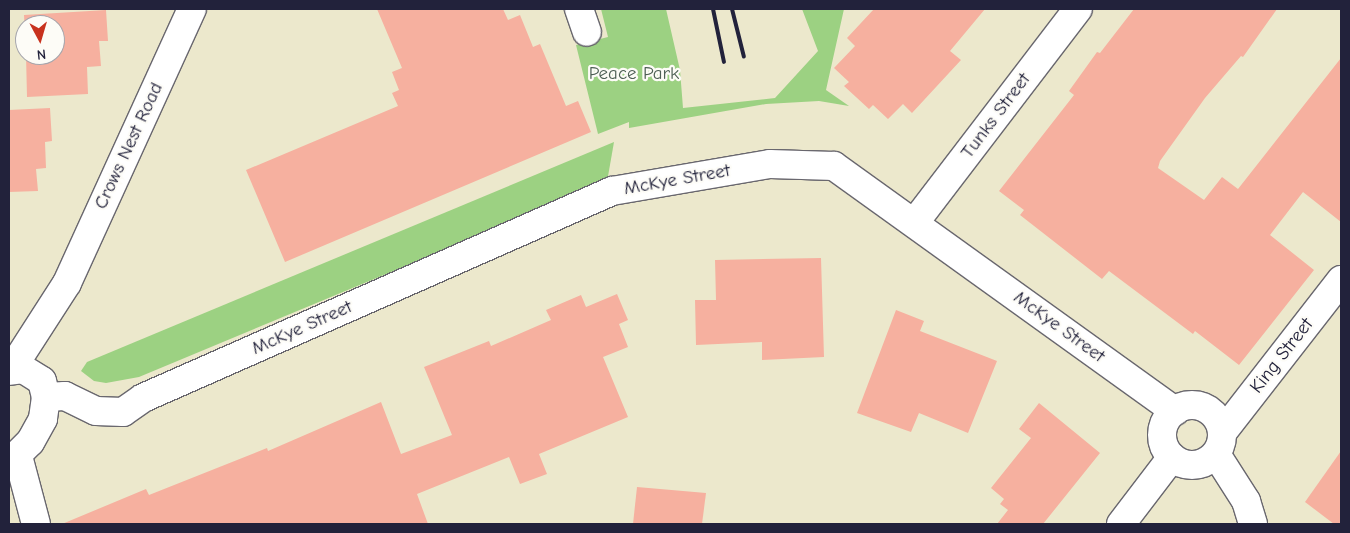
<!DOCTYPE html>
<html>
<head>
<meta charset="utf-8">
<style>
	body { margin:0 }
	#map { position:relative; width:1350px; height:533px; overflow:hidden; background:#ece8cc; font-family:"Comic Neue",sans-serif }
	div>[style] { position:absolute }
	.green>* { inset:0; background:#9cd182 }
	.building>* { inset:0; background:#f6b09f }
	.roads { filter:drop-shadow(1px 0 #69676e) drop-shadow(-1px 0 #69676e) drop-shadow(0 1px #69676e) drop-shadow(0 -1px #69676e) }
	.minor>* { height:28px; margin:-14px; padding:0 14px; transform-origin:14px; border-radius:14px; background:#fff }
	.minor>.ring { margin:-14px; padding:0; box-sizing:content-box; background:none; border:28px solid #fff; border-radius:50% }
	.rail>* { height:4px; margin:-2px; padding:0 2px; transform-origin:2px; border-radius:2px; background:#22223b }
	span { translate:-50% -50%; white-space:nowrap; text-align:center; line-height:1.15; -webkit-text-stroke:4.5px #fdfcf7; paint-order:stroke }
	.park-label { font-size:19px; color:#4d5f54 }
	.street-label { font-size:19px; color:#22223b }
	.frame { position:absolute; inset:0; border:10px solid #22223b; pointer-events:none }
	.north { position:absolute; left:15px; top:15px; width:50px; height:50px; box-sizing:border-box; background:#fdfcf7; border:1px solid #a5a5ac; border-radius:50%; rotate:174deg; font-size:14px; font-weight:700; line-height:20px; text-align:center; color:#22223b }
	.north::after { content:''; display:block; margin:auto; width:18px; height:22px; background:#c8321e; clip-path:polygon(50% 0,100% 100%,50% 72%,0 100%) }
</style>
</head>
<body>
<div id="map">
	<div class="green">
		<i style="clip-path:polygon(601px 9px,666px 9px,680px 70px,683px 108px,775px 98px,818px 51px,802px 9px,844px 9px,826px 90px,849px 106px,819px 101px,766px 104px,629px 128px,629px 122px,598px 134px,576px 45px,608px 37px)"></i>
		<i style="clip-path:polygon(614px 142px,607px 182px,139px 377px,106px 383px,94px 381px,81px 371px,87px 362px)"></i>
	</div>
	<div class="building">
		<i style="clip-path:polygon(377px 9px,503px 9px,508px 20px,520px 15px,533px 47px,540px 44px,566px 106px,578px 101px,591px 132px,285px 262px,246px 170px,398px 106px,392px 93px,399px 90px,392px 72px,402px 68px)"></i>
		<i style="clip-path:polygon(874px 9px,985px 9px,950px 51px,961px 60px,912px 113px,903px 104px,888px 119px,873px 105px,869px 109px,844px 86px,849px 82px,834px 68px,855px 46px,847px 38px)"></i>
		<i style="clip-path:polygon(1134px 9px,1277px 9px,1243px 57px,1241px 56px,1205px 98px,1160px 161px,1158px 168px,1204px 200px,1222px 177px,1238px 189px,1341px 58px,1341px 222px,1303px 192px,1270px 235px,1314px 270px,1239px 365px,1195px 331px,1193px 334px,1109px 271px,1102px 279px,1020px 215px,1024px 210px,999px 191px,1074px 95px,1069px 91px,1097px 52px,1100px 53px)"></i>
		<i style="clip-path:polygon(106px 10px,108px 41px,99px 41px,101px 66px,87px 67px,88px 94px,27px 97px,26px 55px,55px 55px,55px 25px,25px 25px,25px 35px,24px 15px)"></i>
		<i style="clip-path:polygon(50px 108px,52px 141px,45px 142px,46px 168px,36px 169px,38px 191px,9px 192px,9px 110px)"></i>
		<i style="clip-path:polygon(821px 258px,824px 357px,762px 360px,762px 342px,696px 345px,695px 300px,716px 300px,715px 260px)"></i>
		<i style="clip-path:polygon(617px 294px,628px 320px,619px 324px,628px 347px,603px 357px,628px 417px,539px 454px,547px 474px,520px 484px,509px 457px,417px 494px,428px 524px,62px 524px,146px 489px,149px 495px,267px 448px,268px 451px,381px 402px,401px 454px,452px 435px,424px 367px,489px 341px,491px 346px,551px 320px,546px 310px,581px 295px,586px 307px)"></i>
		<i style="clip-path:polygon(896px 310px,924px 321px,920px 331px,997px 361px,968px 433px,919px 413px,911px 432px,857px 413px)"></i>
		<i style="clip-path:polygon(1039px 403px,1100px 453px,1043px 524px,997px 524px,1008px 510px,1000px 504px,1004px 499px,991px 488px,1031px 438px,1019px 429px)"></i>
		<i style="clip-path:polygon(1341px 451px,1341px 524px,1334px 524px,1305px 502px)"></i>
		<i style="clip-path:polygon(637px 487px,706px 493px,702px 524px,633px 524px)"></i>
	</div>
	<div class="roads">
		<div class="minor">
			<i style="left:579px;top:9px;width:24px;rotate:71deg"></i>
			<i style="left:915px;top:222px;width:268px;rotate:-52.6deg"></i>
			<i style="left:11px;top:370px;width:103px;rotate:-57.2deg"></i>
			<i style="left:67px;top:283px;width:301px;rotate:-65.5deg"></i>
			<i style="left:9px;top:371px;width:14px;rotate:-8deg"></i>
			<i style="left:23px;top:369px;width:22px;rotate:32deg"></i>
			<i style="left:42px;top:381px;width:16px;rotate:76deg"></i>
			<i style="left:46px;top:397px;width:22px;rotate:98deg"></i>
			<i style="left:43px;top:419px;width:26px;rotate:119deg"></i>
			<i style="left:30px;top:442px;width:30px;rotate:135deg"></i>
			<i style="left:46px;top:397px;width:19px;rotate:-3deg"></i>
			<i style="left:65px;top:396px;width:34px;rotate:26deg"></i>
			<i style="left:96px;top:411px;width:27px;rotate:2deg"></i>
			<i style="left:123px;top:412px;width:24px;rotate:-35deg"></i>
			<i style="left:143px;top:398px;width:513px;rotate:-23.81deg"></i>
			<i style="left:612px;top:191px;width:160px;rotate:-9.7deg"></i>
			<i style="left:770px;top:164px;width:64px;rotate:1.8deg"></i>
			<i style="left:834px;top:166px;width:420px;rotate:35.7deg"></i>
			<i class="ring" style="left:1162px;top:405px;width:32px;height:32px"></i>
			<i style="left:1222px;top:433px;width:194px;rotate:-52.1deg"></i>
			<i style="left:1216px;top:454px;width:56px;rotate:57.4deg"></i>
			<i style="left:1246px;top:501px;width:24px;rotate:73deg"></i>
			<i style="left:18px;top:456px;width:70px;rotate:75.2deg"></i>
			<i style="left:1121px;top:524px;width:84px;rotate:-52.7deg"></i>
		</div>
	</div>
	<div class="rail">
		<i style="left:713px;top:9px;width:54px;rotate:78.3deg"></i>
		<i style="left:732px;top:9px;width:49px;rotate:76deg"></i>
	</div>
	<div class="park-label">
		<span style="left:634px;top:74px">Peace Park</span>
	</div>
	<div class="street-label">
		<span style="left:996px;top:116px;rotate:-53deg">Tunks Street</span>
		<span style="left:129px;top:146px;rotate:-65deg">Crows Nest Road</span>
		<span style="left:677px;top:180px;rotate:-10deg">McKye Street</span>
		<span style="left:1059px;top:327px;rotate:36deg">McKye Street</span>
		<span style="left:302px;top:328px;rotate:-24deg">McKye Street</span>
		<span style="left:1282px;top:356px;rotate:-52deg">King Street</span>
	</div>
	<div class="frame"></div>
	<div class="north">N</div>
</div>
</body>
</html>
